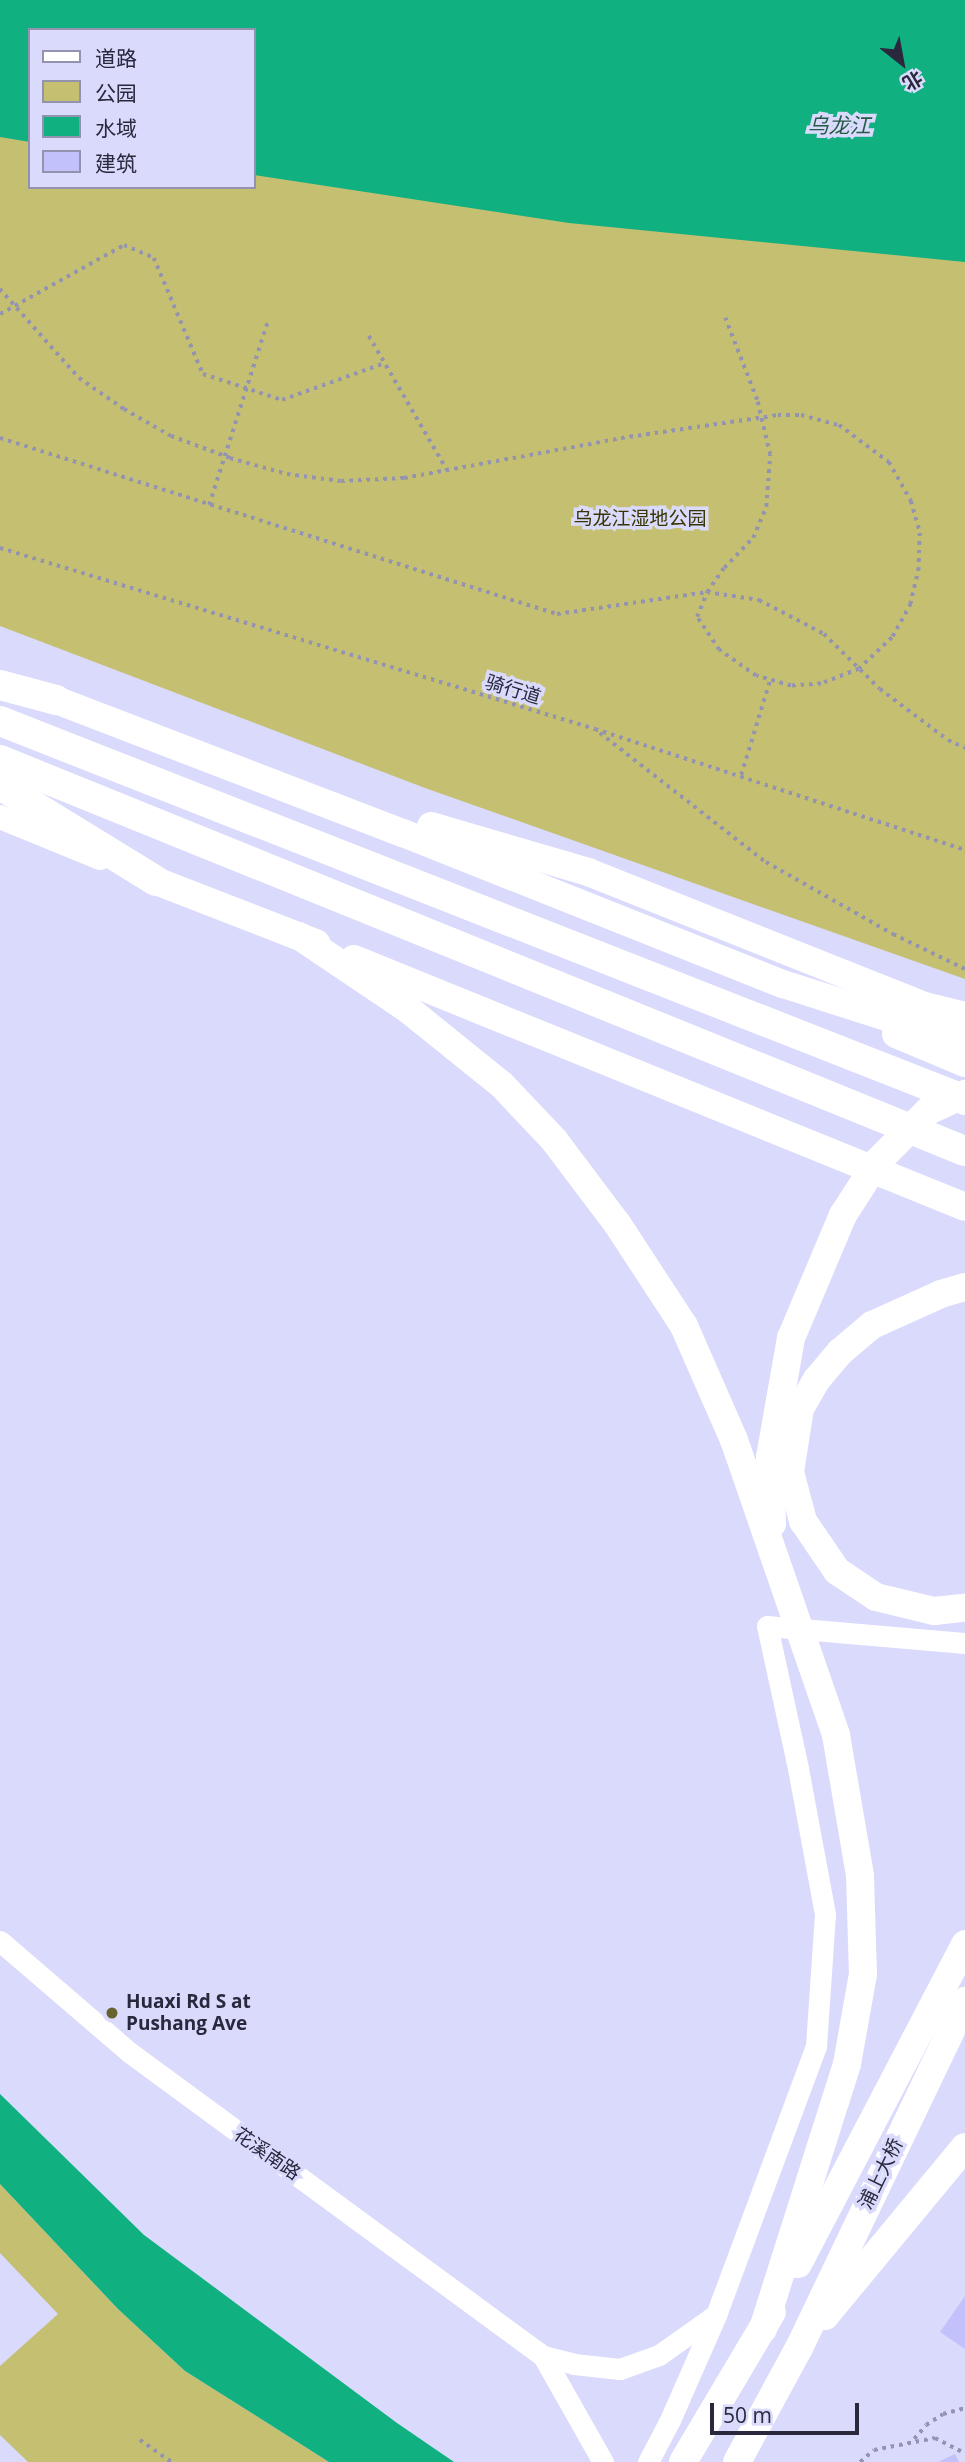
<!DOCTYPE html>
<html>
<head>
<meta charset="utf-8">
<style>
	body { margin:0 }
	#map { position:relative; width:965px; height:2462px; overflow:hidden; background:#dadafc; font-family:"Open Sans","Noto Sans SC",sans-serif }
	div>[style] { position:absolute }
	.green>* { inset:0; background:#c5c071 }
	.water>* { inset:0; background:#10b081 }
	.building>* { inset:0; background:#c2c1fc }
	.path>* { height:3.5px; margin-top:-1.75px; transform-origin:0; background:repeating-linear-gradient(90deg,#9493b0 0 3.5px,transparent 0 8.5px) }
	.tertiary>* { height:21px; margin:-10.5px; padding:0 10.5px; transform-origin:10.5px; border-radius:10.5px; background:#fff }
	.secondary>* { height:24px; margin:-12px; padding:0 12px; transform-origin:12px; border-radius:12px; background:#fff }
	.primary>* { height:28px; margin:-14px; padding:0 14px; transform-origin:14px; border-radius:14px; background:#fff }
	.trunk>* { height:30px; margin:-15px; padding:0 15px; transform-origin:15px; border-radius:15px; background:#fff }
	.dots>* { width:19px; height:19px; translate:-50% -50%; box-sizing:border-box; border:4px solid #dadafc; border-radius:50% }
	span { translate:-50% -50%; white-space:nowrap; text-align:center; line-height:1.15; -webkit-text-stroke:7px #dadafc; paint-order:stroke }
	.park-label { font-size:19px; color:#373400 }
	.street-label { font-size:19px; color:#29283d }
	.poi-label { font-size:19px; color:#29283d; font-weight:700 }
	.left { translate:0 -50%; text-align:left }
	.water-label { font-size:21px; color:#245a45; font-style:italic }
	.legend { position:absolute; left:28px; top:28px; width:228px; height:161px; box-sizing:border-box; background:#dadafc; border:2px solid #9393b0; margin:0; padding:9px 12px; list-style:none; font-size:21px; color:#29283d }
	.legend li { display:flex; align-items:center; gap:14px; height:35px }
	.legend b { width:35px; border:2px solid #9393b0 }
	.north { position:absolute; left:867px; top:28px; width:70px; height:70px; -webkit-text-stroke:5px #dadafc; paint-order:stroke; rotate:149deg; font-size:19px; font-weight:700; line-height:28px; text-align:center; color:#29283d }
	.north::after { content:''; display:block; margin:auto; width:24px; height:32px; background:#29283d; clip-path:polygon(50% 0,100% 100%,50% 72%,0 100%) }
	.scale { position:absolute; left:710px; top:2403px; width:149px; height:32px; box-sizing:border-box; border:4px solid #29283d; border-top:0; padding-left:9px; font-size:21px; line-height:24px; white-space:nowrap; color:#29283d; -webkit-text-stroke:5px #dadafc; paint-order:stroke }
</style>
</head>
<body>
<div id="map">
	<div class="green">
		<i style="clip-path:polygon(0 92px,30px 98px,30px 187px,254px 187px,254px 137px,965px 226px,965px 979px,425px 788px,0 626px)"></i>
		<i style="clip-path:polygon(0 2184px,118px 2309px,185px 2371px,329px 2462px,28px 2462px,0 2435px,0 2366px,58px 2314px,0 2253px)"></i>
	</div>
	<div class="water">
		<i style="clip-path:polygon(0 0,965px 0,965px 262px,569px 223px,254px 175px,254px 30px,30px 30px,30px 142px,0 137px)"></i>
		<i style="clip-path:polygon(0 2094px,144px 2235px,397px 2423px,454px 2462px,329px 2462px,185px 2371px,118px 2309px,0 2184px)"></i>
	</div>
	<div class="building">
		<i style="clip-path:polygon(965px 2296px,965px 2349px,940px 2332px)"></i>
		<i style="clip-path:polygon(955px 2454px,959px 2462px,938px 2462px)"></i>
	</div>
	<div class="path">
		<i style="left:0;top:289px;width:119px;rotate:48.4deg"></i>
		<i style="left:79px;top:378px;width:55px;rotate:34.6deg"></i>
		<i style="left:124px;top:409px;width:54px;rotate:29.9deg"></i>
		<i style="left:171px;top:436px;width:63px;rotate:20.4deg"></i>
		<i style="left:230px;top:458px;width:59px;rotate:15.7deg"></i>
		<i style="left:287px;top:474px;width:54px;rotate:7.4deg"></i>
		<i style="left:341px;top:481px;width:63px;rotate:-2.7deg"></i>
		<i style="left:404px;top:478px;width:221px;rotate:-10.4deg"></i>
		<i style="left:621px;top:438px;width:159px;rotate:-8.3deg"></i>
		<i style="left:778px;top:415px;width:23px"></i>
		<i style="left:801px;top:415px;width:39px;rotate:15deg"></i>
		<i style="left:839px;top:425px;width:62px;rotate:36.5deg"></i>
		<i style="left:889px;top:462px;width:45px;rotate:60.6deg"></i>
		<i style="left:911px;top:501px;width:33px;rotate:74deg"></i>
		<i style="left:920px;top:533px;width:35px;rotate:92deg"></i>
		<i style="left:919px;top:568px;width:37px;rotate:103deg"></i>
		<i style="left:911px;top:604px;width:39px;rotate:119deg"></i>
		<i style="left:892px;top:638px;width:45px;rotate:136.8deg"></i>
		<i style="left:859px;top:669px;width:41px;rotate:158.5deg"></i>
		<i style="left:821px;top:684px;width:30px;rotate:176deg"></i>
		<i style="left:791px;top:686px;width:36px;rotate:-164deg"></i>
		<i style="left:756px;top:676px;width:45px;rotate:-144.9deg"></i>
		<i style="left:719px;top:650px;width:40px;rotate:-124deg"></i>
		<i style="left:697px;top:617px;width:27px;rotate:-68deg"></i>
		<i style="left:707px;top:592px;width:29px;rotate:-55deg"></i>
		<i style="left:724px;top:568px;width:42px;rotate:-46deg"></i>
		<i style="left:753px;top:538px;width:34px;rotate:-67deg"></i>
		<i style="left:766px;top:507px;width:52px;rotate:-85.6deg"></i>
		<i style="left:770px;top:455px;width:57px;rotate:-103.3deg"></i>
		<i style="left:757px;top:400px;width:88px;rotate:-111.3deg"></i>
		<i style="left:0;top:314px;width:142px;rotate:-29.1deg"></i>
		<i style="left:124px;top:245px;width:33px;rotate:23deg"></i>
		<i style="left:154px;top:258px;width:126px;rotate:67.1deg"></i>
		<i style="left:203px;top:374px;width:83px;rotate:18.2deg"></i>
		<i style="left:282px;top:400px;width:109px;rotate:-19.8deg"></i>
		<i style="left:369px;top:336px;width:155px;rotate:59.8deg"></i>
		<i style="left:0;top:438px;width:584px;rotate:17.54deg"></i>
		<i style="left:557px;top:614px;width:152px;rotate:-8.3deg"></i>
		<i style="left:707px;top:592px;width:53px;rotate:8.7deg"></i>
		<i style="left:759px;top:600px;width:73px;rotate:27.6deg"></i>
		<i style="left:824px;top:634px;width:78px;rotate:44.5deg"></i>
		<i style="left:880px;top:689px;width:85px;rotate:36.9deg"></i>
		<i style="left:948px;top:740px;width:19px;rotate:25deg"></i>
		<i style="left:209px;top:505px;width:194px;rotate:-72.3deg"></i>
		<i style="left:0;top:548px;width:622px;rotate:16.92deg"></i>
		<i style="left:595px;top:729px;width:389px;rotate:18.1deg"></i>
		<i style="left:600px;top:733px;width:210px;rotate:37.9deg"></i>
		<i style="left:766px;top:862px;width:146px;rotate:29.6deg"></i>
		<i style="left:893px;top:934px;width:80px;rotate:25.9deg"></i>
		<i style="left:741px;top:775px;width:99px;rotate:-73deg"></i>
		<i style="left:914px;top:2439px;width:18px;rotate:-49deg"></i>
		<i style="left:926px;top:2425px;width:20px;rotate:-33deg"></i>
		<i style="left:943px;top:2414px;width:23px;rotate:-15deg"></i>
		<i style="left:140px;top:2440px;width:38px;rotate:35deg"></i>
		<i style="left:860px;top:2462px;width:18px;rotate:-41deg"></i>
		<i style="left:874px;top:2450px;width:62px;rotate:-11.1deg"></i>
		<i style="left:935px;top:2438px;width:34px;rotate:27deg"></i>
	</div>
	<div class="tertiary">
		<i style="left:0;top:1941px;width:170px;rotate:40.7deg"></i>
		<i style="left:129px;top:2052px;width:514px;rotate:36.29deg"></i>
		<i style="left:543px;top:2356px;width:122px;rotate:60.5deg"></i>
		<i style="left:543px;top:2356px;width:32px;rotate:14deg"></i>
		<i style="left:574px;top:2364px;width:46px;rotate:6.2deg"></i>
		<i style="left:620px;top:2369px;width:41px;rotate:-19.7deg"></i>
		<i style="left:659px;top:2355px;width:67px;rotate:-35.3deg"></i>
		<i style="left:648px;top:2462px;width:47px;rotate:-62.4deg"></i>
		<i style="left:670px;top:2420px;width:115px;rotate:-66.3deg"></i>
		<i style="left:716px;top:2315px;width:287px;rotate:-69.6deg"></i>
		<i style="left:816px;top:2046px;width:132px;rotate:-86.1deg"></i>
		<i style="left:825px;top:1914px;width:148px;rotate:-100.5deg"></i>
		<i style="left:798px;top:1768px;width:145px;rotate:-102.3deg"></i>
		<i style="left:767px;top:1626px;width:199px;rotate:4.9deg"></i>
	</div>
	<div class="secondary">
		<i style="left:0;top:817px;width:108px;rotate:22.3deg"></i>
	</div>
	<div class="primary">
		<i style="left:56px;top:700px;width:372px;rotate:21deg"></i>
		<i style="left:403px;top:833px;width:409px;rotate:21.7deg"></i>
		<i style="left:783px;top:984px;width:142px;rotate:17.7deg"></i>
		<i style="left:918px;top:1027px;width:48px;rotate:10.8deg"></i>
		<i style="left:431px;top:826px;width:164px;rotate:16.3deg"></i>
		<i style="left:588px;top:872px;width:363px;rotate:21.7deg"></i>
		<i style="left:925px;top:1006px;width:41px;rotate:14deg"></i>
		<i style="left:156px;top:881px;width:172px;rotate:21.2deg"></i>
		<i style="left:299px;top:936px;width:133px;rotate:33.9deg"></i>
		<i style="left:409px;top:1010px;width:119px;rotate:38.9deg"></i>
		<i style="left:502px;top:1085px;width:76px;rotate:46.6deg"></i>
		<i style="left:554px;top:1140px;width:106px;rotate:53deg"></i>
		<i style="left:618px;top:1225px;width:121px;rotate:56.8deg"></i>
		<i style="left:684px;top:1326px;width:124px;rotate:66.3deg"></i>
		<i style="left:734px;top:1440px;width:312px;rotate:70.9deg"></i>
		<i style="left:836px;top:1735px;width:142px;rotate:80.3deg"></i>
		<i style="left:860px;top:1875px;width:99px;rotate:88.3deg"></i>
		<i style="left:863px;top:1974px;width:91px;rotate:100.1deg"></i>
		<i style="left:847px;top:2064px;width:278px;rotate:107.6deg"></i>
		<i style="left:354px;top:959px;width:659px;rotate:22.09deg"></i>
		<i style="left:896px;top:1034px;width:75px;rotate:22.8deg"></i>
		<i style="left:965px;top:1287px;width:25px;rotate:164deg"></i>
		<i style="left:941px;top:1294px;width:76px;rotate:155.8deg"></i>
		<i style="left:872px;top:1325px;width:42px;rotate:139.8deg"></i>
		<i style="left:840px;top:1352px;width:35px;rotate:130deg"></i>
		<i style="left:817px;top:1379px;width:34px;rotate:120deg"></i>
		<i style="left:800px;top:1408px;width:65px;rotate:98.9deg"></i>
		<i style="left:790px;top:1472px;width:51px;rotate:75.1deg"></i>
		<i style="left:803px;top:1521px;width:60px;rotate:55.8deg"></i>
		<i style="left:837px;top:1571px;width:47px;rotate:33.7deg"></i>
		<i style="left:876px;top:1597px;width:60px;rotate:13.6deg"></i>
		<i style="left:934px;top:1611px;width:31px;rotate:-6deg"></i>
		<i style="left:772px;top:1524px;width:67px;rotate:-91.7deg"></i>
		<i style="left:770px;top:1457px;width:121px;rotate:-80deg"></i>
		<i style="left:791px;top:1338px;width:134px;rotate:-67.1deg"></i>
		<i style="left:843px;top:1215px;width:63px;rotate:-57.3deg"></i>
		<i style="left:877px;top:1162px;width:72px;rotate:-45deg"></i>
		<i style="left:928px;top:1111px;width:41px;rotate:-24.7deg"></i>
		<i style="left:798px;top:2264px;width:361px;rotate:-62.4deg"></i>
		<i style="left:825px;top:2316px;width:219px;rotate:-50.4deg"></i>
		<i style="left:683px;top:2462px;width:174px;rotate:-59.3deg"></i>
		<i style="left:737px;top:2462px;width:130px;rotate:-61.5deg"></i>
		<i style="left:799px;top:2348px;width:385px;rotate:-64.4deg"></i>
	</div>
	<div class="trunk">
		<i style="left:0;top:685px;width:58px;rotate:15deg"></i>
		<i style="left:0;top:721px;width:1037px;rotate:21.44deg"></i>
		<i style="left:0;top:760px;width:1041px;rotate:22.06deg"></i>
		<i style="left:0;top:785px;width:183px;rotate:31.6deg"></i>
	</div>
	<div class="dots">
		<i style="left:112px;top:2013px;background:#66632f"></i>
	</div>
	<div class="park-label">
		<span style="left:640px;top:519px">乌龙江湿地公园</span>
	</div>
	<div class="street-label">
		<span style="left:513px;top:690px;rotate:17deg">骑行道</span>
		<span style="left:267px;top:2154px;rotate:35deg">花溪南路</span>
		<span style="left:881px;top:2174px;rotate:-64deg">浦上大桥</span>
	</div>
	<div class="poi-label">
		<span class="left" style="left:126px;top:2013px">Huaxi Rd S at<br>Pushang Ave</span>
	</div>
	<div class="water-label">
		<span style="left:839px;top:125px">乌龙江</span>
	</div>
	<ul class="legend">
	<li><b style="height:9px;background:#fff"></b>道路</li>
	<li><b style="height:19px;background:#c5c071"></b>公园</li>
	<li><b style="height:19px;background:#10b081"></b>水域</li>
	<li><b style="height:19px;background:#c2c1fc"></b>建筑</li>
	</ul>
	<div class="north">北</div>
	<div class="scale">50 m</div>
</div>
</body>
</html>
